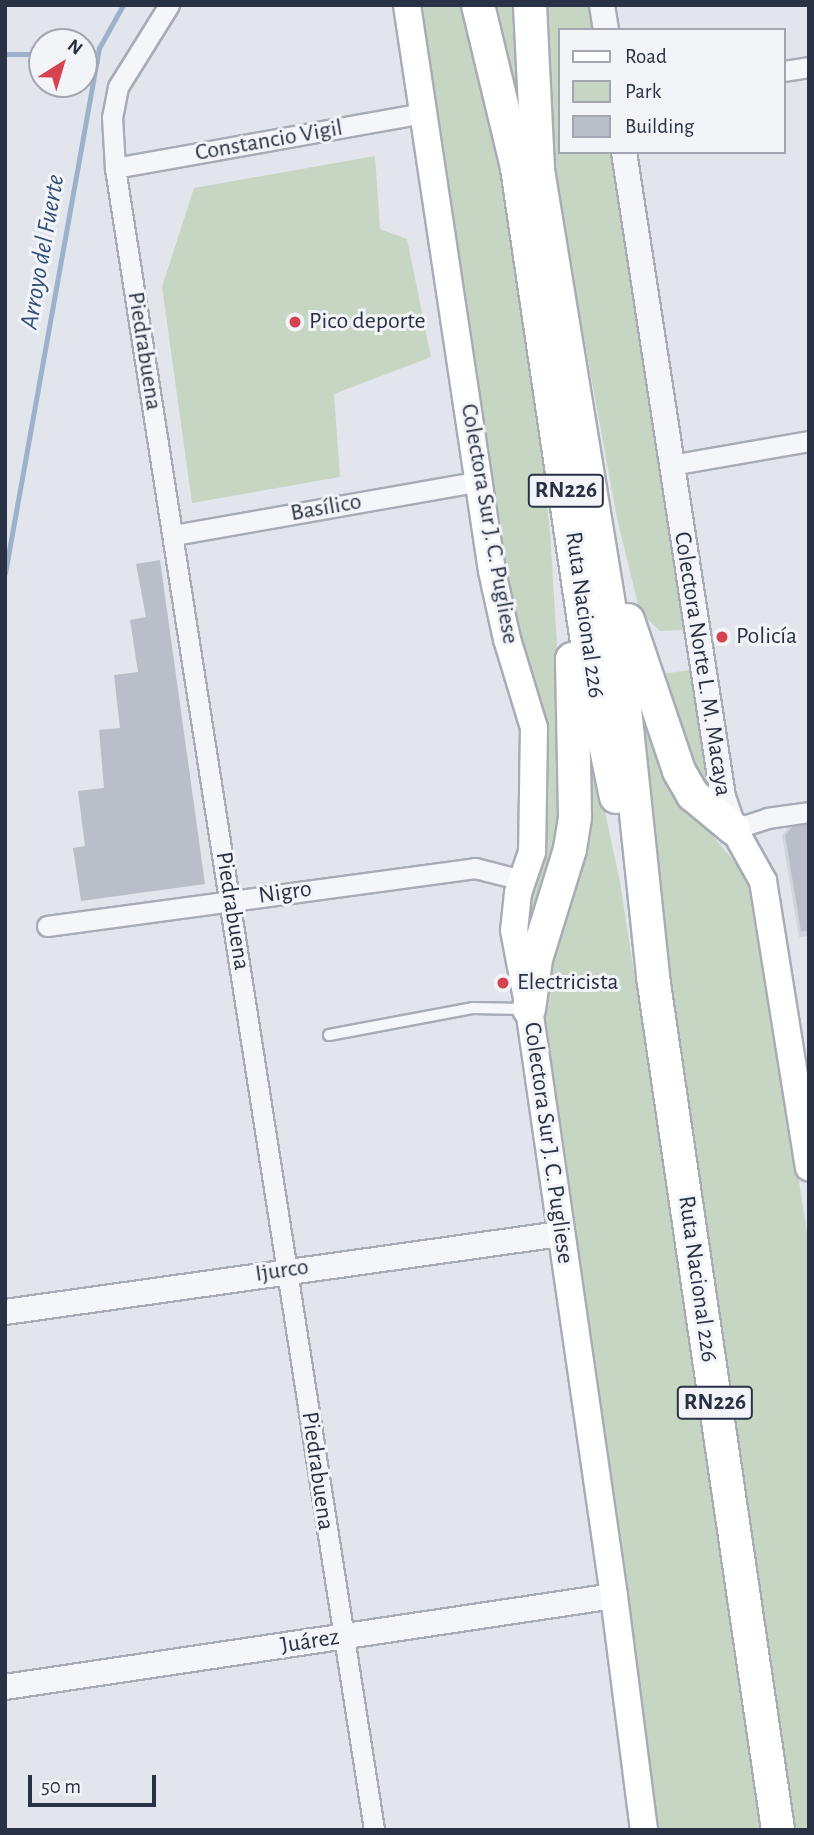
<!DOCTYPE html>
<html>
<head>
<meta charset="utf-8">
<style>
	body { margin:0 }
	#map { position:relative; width:814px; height:1835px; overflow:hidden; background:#e2e5eb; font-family:"Alegreya Sans",sans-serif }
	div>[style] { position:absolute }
	.built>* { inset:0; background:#d0d4dd }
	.green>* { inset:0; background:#c7d5c3 }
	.stream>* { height:5px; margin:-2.5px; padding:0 2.5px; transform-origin:2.5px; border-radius:2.5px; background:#9cb1cc }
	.building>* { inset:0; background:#b9bec9 }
	.roads { filter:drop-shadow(2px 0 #a7acb6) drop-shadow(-2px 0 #a7acb6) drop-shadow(0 2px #a7acb6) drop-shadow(0 -2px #a7acb6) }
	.service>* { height:10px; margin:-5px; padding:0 5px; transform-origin:5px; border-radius:5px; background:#f5f6f9 }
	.minor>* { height:19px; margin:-9.5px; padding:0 9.5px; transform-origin:9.5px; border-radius:9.5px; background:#f5f6f9 }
	.tertiary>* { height:24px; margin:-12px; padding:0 12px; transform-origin:12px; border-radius:12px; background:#f5f6f9 }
	.secondary>* { height:26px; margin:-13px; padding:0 13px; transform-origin:13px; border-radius:13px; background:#fff }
	.trunk>* { height:32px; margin:-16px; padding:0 16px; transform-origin:16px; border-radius:16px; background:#fff }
	.dots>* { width:19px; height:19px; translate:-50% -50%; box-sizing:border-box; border:4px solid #f2f4f8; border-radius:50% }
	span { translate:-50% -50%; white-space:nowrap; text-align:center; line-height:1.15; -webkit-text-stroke:6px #f2f4f8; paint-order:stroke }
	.shield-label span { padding:2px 5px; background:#f2f4f8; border:2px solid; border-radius:5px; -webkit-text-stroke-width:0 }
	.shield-label { font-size:23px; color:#293244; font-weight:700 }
	.street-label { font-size:24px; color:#293244 }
	.poi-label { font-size:24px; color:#293244 }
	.left { translate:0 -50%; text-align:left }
	.water-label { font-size:26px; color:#314e7a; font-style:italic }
	.frame { position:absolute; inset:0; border:7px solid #293244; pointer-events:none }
	.legend { position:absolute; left:558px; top:28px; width:228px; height:126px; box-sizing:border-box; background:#f2f4f8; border:2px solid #a2a6b0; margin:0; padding:9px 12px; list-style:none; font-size:21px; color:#293244 }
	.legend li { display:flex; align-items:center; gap:14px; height:35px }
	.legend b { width:35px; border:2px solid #a2a6b0 }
	.north { position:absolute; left:28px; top:28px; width:70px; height:70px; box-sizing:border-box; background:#f2f4f8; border:2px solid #a2a6b0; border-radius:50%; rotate:37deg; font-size:19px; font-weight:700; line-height:28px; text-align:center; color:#293244 }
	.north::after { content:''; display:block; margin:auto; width:24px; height:32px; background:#d54351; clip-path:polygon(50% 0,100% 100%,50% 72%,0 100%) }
	.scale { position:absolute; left:28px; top:1775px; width:128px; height:32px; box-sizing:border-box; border:4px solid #293244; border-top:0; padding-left:9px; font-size:21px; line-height:24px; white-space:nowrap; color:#293244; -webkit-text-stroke:5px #f2f4f8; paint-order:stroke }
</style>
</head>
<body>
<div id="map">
	<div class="built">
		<i style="clip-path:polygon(809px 822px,809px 936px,799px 937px,782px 835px,791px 824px)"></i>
	</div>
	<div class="green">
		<i style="clip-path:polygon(419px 5px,467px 5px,490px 85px,534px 374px,550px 533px,566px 788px,565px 818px,526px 946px,529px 891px,545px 854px,542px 744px,513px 629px)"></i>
		<i style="clip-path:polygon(484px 5px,521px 5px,527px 141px)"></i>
		<i style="clip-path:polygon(545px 5px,591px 5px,594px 30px,560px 30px,560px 152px,613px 152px,683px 630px,660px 631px,640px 612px,617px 518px,555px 180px,548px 119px)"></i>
		<i style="clip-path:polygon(375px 156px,380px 229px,407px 239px,431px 357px,334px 394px,340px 477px,192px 503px,162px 287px,194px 188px)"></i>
		<i style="clip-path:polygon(690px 670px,710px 791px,704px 795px,655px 675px)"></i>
		<i style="clip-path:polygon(634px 674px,688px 807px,751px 881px,809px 1244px,809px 1830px,790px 1830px,659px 924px)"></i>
		<i style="clip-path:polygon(582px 705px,620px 882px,766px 1830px,653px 1830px,540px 1028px)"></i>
	</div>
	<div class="stream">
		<i style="left:5px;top:54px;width:37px"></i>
		<i style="left:84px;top:60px;width:13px;rotate:9deg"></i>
		<i style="left:5px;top:573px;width:533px;rotate:-79.85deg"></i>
		<i style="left:99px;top:48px;width:49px;rotate:-60.8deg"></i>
	</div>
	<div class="building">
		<i style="clip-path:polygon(160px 560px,205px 884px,81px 901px,73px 848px,85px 846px,78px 791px,104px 788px,99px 730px,120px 728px,114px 675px,138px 672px,130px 620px,146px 617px,136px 564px)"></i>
		<i style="clip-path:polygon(809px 824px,809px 931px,801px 931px,785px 835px,792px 827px)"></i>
	</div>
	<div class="roads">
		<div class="service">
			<i style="left:329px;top:1035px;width:147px;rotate:-10.6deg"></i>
			<i style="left:473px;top:1008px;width:52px;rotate:1.1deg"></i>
		</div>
		<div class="minor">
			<i style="left:169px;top:5px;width:97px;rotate:121.9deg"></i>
			<i style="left:118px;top:87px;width:31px;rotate:101deg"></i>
			<i style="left:112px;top:117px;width:51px;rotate:86.6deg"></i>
			<i style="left:115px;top:168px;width:1682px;rotate:81.14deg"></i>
			<i style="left:784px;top:71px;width:25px;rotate:-9deg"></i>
			<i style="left:115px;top:168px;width:313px;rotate:-10.1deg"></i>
			<i style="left:671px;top:465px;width:140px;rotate:-9.9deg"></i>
			<i style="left:174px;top:535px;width:310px;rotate:-10deg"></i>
			<i style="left:734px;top:829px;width:35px;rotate:-18deg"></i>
			<i style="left:767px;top:818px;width:42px;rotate:-8.1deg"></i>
			<i style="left:47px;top:926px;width:432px;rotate:-7.7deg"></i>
			<i style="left:475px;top:868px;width:49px;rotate:14.3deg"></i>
		</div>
		<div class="tertiary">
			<i style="left:602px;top:5px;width:25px;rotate:81deg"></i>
			<i style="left:624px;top:152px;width:653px;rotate:81.27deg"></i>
			<i style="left:723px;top:797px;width:34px;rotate:71deg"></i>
			<i style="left:5px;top:1312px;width:560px;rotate:-8deg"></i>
			<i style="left:5px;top:1687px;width:616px;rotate:-8.5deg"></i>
		</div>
		<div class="secondary">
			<i style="left:407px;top:5px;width:572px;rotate:81.46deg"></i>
			<i style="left:492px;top:571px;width:70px;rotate:77.6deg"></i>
			<i style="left:507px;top:639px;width:93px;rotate:73.1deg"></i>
			<i style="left:534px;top:728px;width:124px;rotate:90.9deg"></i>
			<i style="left:532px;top:852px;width:43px;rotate:108.9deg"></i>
			<i style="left:518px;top:893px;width:37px;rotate:96deg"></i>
			<i style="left:514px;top:930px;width:80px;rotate:79.2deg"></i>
			<i style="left:529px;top:1009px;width:593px;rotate:81.76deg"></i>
			<i style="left:614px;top:1596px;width:236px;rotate:82.7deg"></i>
			<i style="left:734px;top:829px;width:60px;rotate:60.9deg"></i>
			<i style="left:763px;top:881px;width:290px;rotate:80.9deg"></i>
		</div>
		<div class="trunk">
			<i style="left:478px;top:5px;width:168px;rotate:76.5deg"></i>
			<i style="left:517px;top:168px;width:534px;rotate:81.6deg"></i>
			<i style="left:595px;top:696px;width:103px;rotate:78.3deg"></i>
			<i style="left:530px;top:5px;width:165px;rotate:87.2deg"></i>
			<i style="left:538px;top:170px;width:527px;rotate:80.72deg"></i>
			<i style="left:623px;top:690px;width:289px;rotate:84deg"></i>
			<i style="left:653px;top:977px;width:862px;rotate:81.66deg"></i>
			<i style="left:628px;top:620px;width:159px;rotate:71.3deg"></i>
			<i style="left:679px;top:771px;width:28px;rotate:60deg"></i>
			<i style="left:693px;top:795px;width:53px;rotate:39.7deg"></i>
			<i style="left:529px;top:1009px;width:50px;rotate:-82deg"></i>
			<i style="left:536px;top:959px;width:115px;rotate:-72.8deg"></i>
			<i style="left:570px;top:849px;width:33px;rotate:-81deg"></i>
			<i style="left:575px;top:816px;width:157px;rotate:-91.1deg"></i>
		</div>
	</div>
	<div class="dots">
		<i style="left:295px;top:322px;background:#d54351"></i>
		<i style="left:722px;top:637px;background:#d54351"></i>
		<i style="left:503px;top:983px;background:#d54351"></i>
	</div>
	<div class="shield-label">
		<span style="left:566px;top:491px">RN226</span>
		<span style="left:715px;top:1403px">RN226</span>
	</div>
	<div class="street-label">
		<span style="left:269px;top:141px;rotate:-10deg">Constancio Vigil</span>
		<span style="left:144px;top:351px;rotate:81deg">Piedrabuena</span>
		<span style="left:326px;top:508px;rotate:-10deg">Basílico</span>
		<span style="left:489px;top:524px;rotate:80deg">Colectora Sur J. C. Pugliese</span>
		<span style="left:584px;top:615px;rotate:82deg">Ruta Nacional 226</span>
		<span style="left:702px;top:664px;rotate:81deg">Colectora Norte L. M. Macaya</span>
		<span style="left:285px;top:893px;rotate:-8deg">Nigro</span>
		<span style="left:232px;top:911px;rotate:81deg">Piedrabuena</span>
		<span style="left:548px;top:1143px;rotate:82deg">Colectora Sur J. C. Pugliese</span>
		<span style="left:282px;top:1271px;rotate:-8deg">Ijurco</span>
		<span style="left:697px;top:1279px;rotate:82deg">Ruta Nacional 226</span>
		<span style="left:317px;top:1471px;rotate:82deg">Piedrabuena</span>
		<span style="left:310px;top:1642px;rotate:-9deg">Juárez</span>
	</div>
	<div class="poi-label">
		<span class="left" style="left:309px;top:322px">Pico deporte</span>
		<span class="left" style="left:736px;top:637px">Policía</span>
		<span class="left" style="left:517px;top:983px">Electricista</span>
	</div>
	<div class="water-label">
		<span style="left:43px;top:252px;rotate:-80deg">Arroyo del Fuerte</span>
	</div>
	<div class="frame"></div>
	<ul class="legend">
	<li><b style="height:9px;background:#fff"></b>Road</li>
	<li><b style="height:19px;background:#c7d5c3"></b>Park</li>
	<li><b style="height:19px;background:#b9bec9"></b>Building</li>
	</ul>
	<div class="north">N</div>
	<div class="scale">50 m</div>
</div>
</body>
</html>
